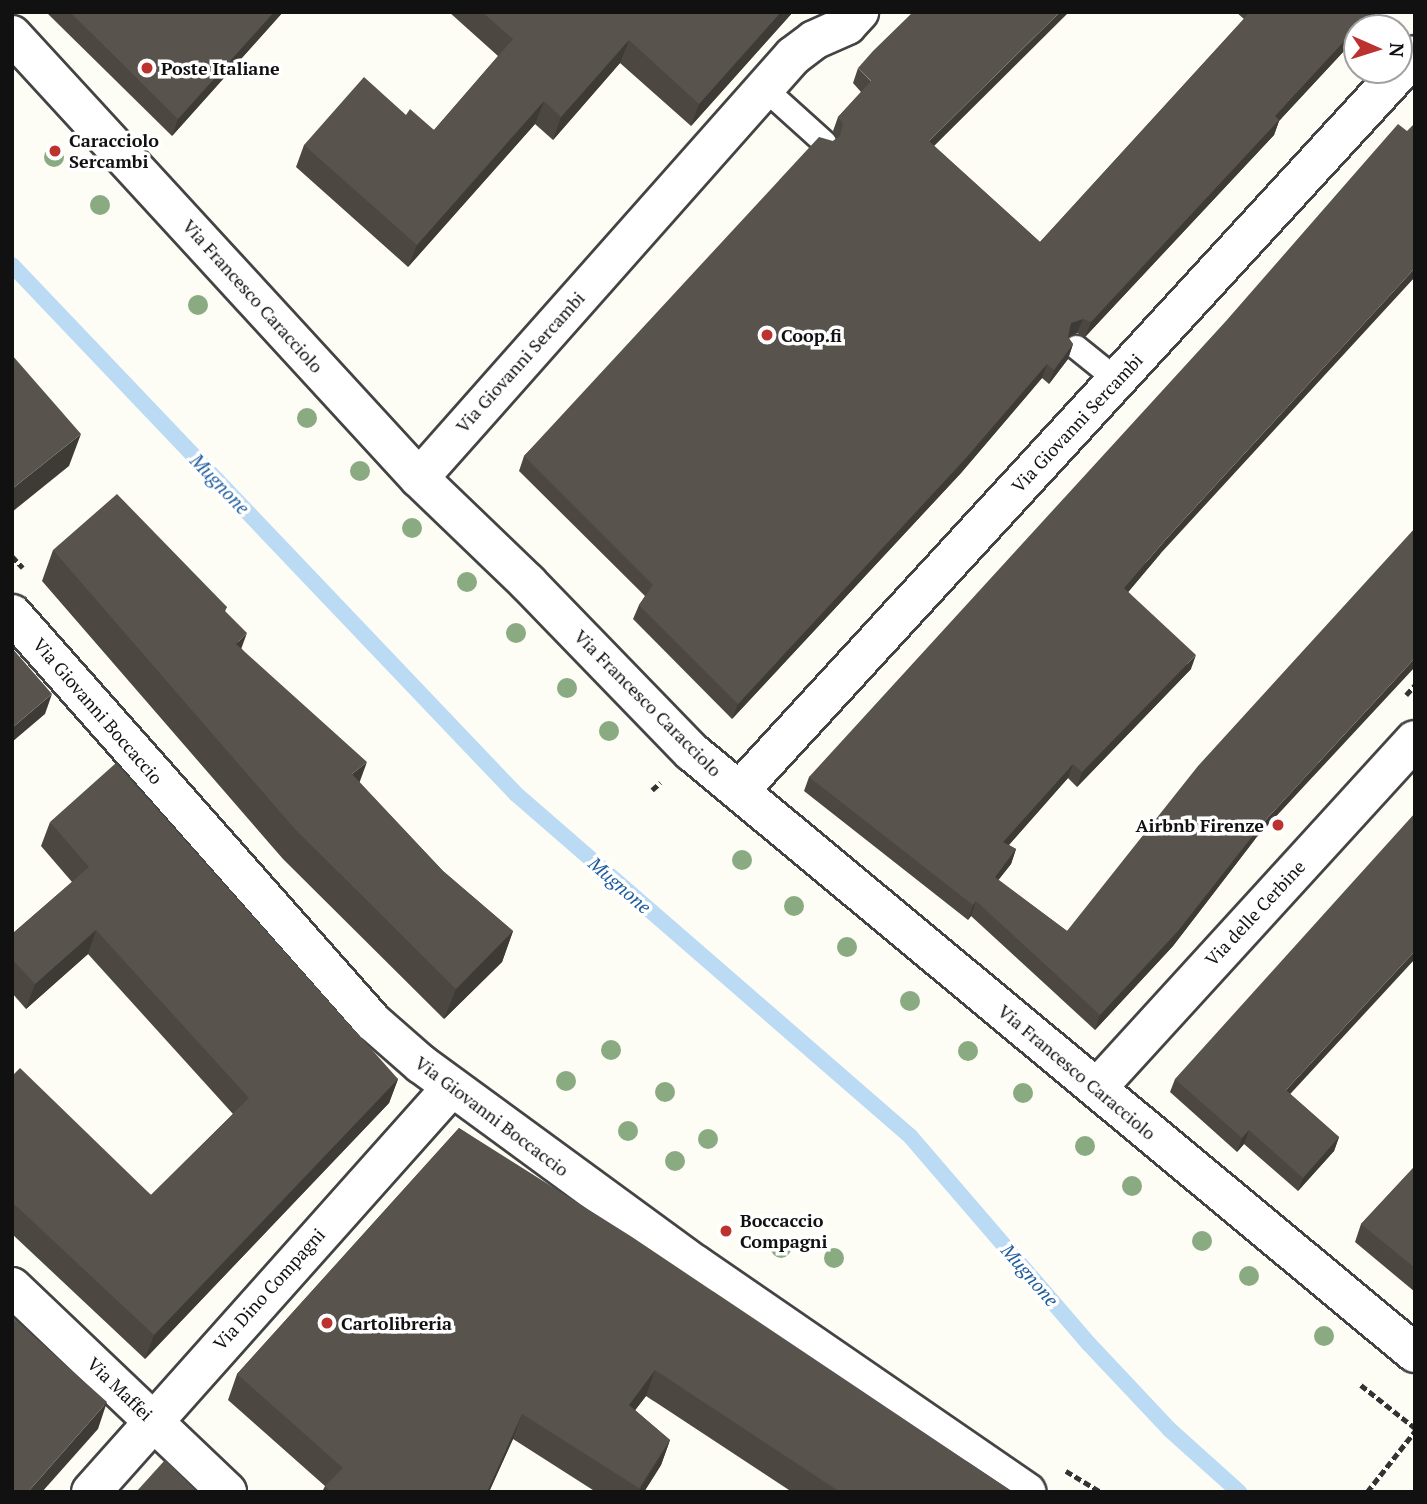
<!DOCTYPE html>
<html>
<head>
<meta charset="utf-8">
<style>
	body { margin:0 }
	#map { position:relative; width:1427px; height:1504px; overflow:hidden; background:#fefdf5; font-family:"PT Serif",serif }
	div>[style] { position:absolute }
	.stream>* { height:16px; margin:-8px; padding:0 8px; transform-origin:8px; border-radius:8px; background:#bbdaf4 }
	.path>* { height:4.5px; margin-top:-2.25px; transform-origin:0; background:repeating-linear-gradient(90deg,#333 0 7px,transparent 0 10.5px) }
	.roads { filter:drop-shadow(2px 0 #444) drop-shadow(-2px 0 #444) drop-shadow(0 2px #444) drop-shadow(0 -2px #444) }
	.service>* { height:23px; margin:-11.5px; padding:0 11.5px; transform-origin:11.5px; border-radius:11.5px; background:#fff }
	.minor>* { height:38px; margin:-19px; padding:0 19px; transform-origin:19px; border-radius:19px; background:#fff }
	.tertiary>* { height:38px; margin:-19px; padding:0 19px; transform-origin:19px; border-radius:19px; background:#fff }
	.trees>* { width:20px; height:20px; margin:-10px; border-radius:50%; background:#8aaa82 }
	.wall>* { inset:0; background:#4d4742 }
	.shaded-wall>* { inset:0; background:#3e3a36 }
	.building>* { inset:0; background:#59534d }
	.dots>* { width:19px; height:19px; translate:-50% -50%; box-sizing:border-box; border:4px solid #fff; border-radius:50% }
	span { translate:-50% -50%; white-space:nowrap; text-align:center; line-height:1.15; -webkit-text-stroke:7px #fff; paint-order:stroke }
	.poi-label { font-size:18px; color:#111; font-weight:700 }
	.left { translate:0 -50%; text-align:left }
	.right { translate:-100% -50%; text-align:right }
	.street-label { font-size:18px; color:#111 }
	.water-label { font-size:19px; color:#1e5c9e; font-style:italic }
	.frame { position:absolute; inset:0; border:14px solid #111; pointer-events:none }
	.north { position:absolute; left:1343px; top:14px; width:70px; height:70px; box-sizing:border-box; background:#fff; border:2px solid #a0a0a0; border-radius:50%; rotate:93deg; font-size:19px; font-weight:700; line-height:28px; text-align:center; color:#111 }
	.north::after { content:''; display:block; margin:auto; width:24px; height:32px; background:#bb322e; clip-path:polygon(50% 0,100% 100%,50% 72%,0 100%) }
</style>
</head>
<body>
<div id="map">
	<div class="stream">
		<i style="left:12px;top:265px;width:731px;rotate:46.39deg"></i>
		<i style="left:516px;top:794px;width:522px;rotate:40.96deg"></i>
		<i style="left:910px;top:1136px;width:274px;rotate:49.3deg"></i>
		<i style="left:1089px;top:1344px;width:118px;rotate:46.7deg"></i>
		<i style="left:1170px;top:1430px;width:93px;rotate:41.9deg"></i>
	</div>
	<div class="path">
		<i style="left:12px;top:556px;width:16px;rotate:47deg"></i>
		<i style="left:1406px;top:695px;width:13px;rotate:-48deg"></i>
		<i style="left:652px;top:790px;width:11px;rotate:-41deg"></i>
		<i style="left:1361px;top:1385px;width:69px;rotate:38.5deg"></i>
		<i style="left:1066px;top:1471px;width:41px;rotate:31deg"></i>
		<i style="left:1367px;top:1492px;width:78px;rotate:-51.8deg"></i>
	</div>
	<div class="roads">
		<div class="service">
			<i style="left:764px;top:88px;width:81px;rotate:42deg"></i>
			<i style="left:1076px;top:347px;width:53px;rotate:38.8deg"></i>
		</div>
		<div class="minor">
			<i style="left:419px;top:478px;width:564px;rotate:-48.45deg"></i>
			<i style="left:793px;top:56px;width:26px;rotate:-37deg"></i>
			<i style="left:814px;top:40px;width:36px;rotate:-24deg"></i>
			<i style="left:847px;top:25px;width:18px;rotate:-47deg"></i>
			<i style="left:12px;top:614px;width:545px;rotate:48.5deg"></i>
			<i style="left:373px;top:1022px;width:64px;rotate:41.2deg"></i>
			<i style="left:421px;top:1064px;width:341px;rotate:36.2deg"></i>
			<i style="left:696px;top:1265px;width:401px;rotate:34.5deg"></i>
			<i style="left:739px;top:791px;width:999px;rotate:-47.43deg"></i>
			<i style="left:1097px;top:1088px;width:471px;rotate:-47.6deg"></i>
			<i style="left:12px;top:1287px;width:297px;rotate:43.6deg"></i>
			<i style="left:91px;top:1492px;width:540px;rotate:-48.3deg"></i>
		</div>
		<div class="tertiary">
			<i style="left:12px;top:35px;width:602px;rotate:47.43deg"></i>
			<i style="left:419px;top:478px;width:151px;rotate:43.9deg"></i>
			<i style="left:528px;top:583px;width:235px;rotate:45.9deg"></i>
			<i style="left:692px;top:752px;width:940px;rotate:39.74deg"></i>
		</div>
	</div>
	<div class="trees">
		<i style="left:54px;top:157px"></i>
		<i style="left:100px;top:205px"></i>
		<i style="left:198px;top:305px"></i>
		<i style="left:307px;top:418px"></i>
		<i style="left:360px;top:471px"></i>
		<i style="left:412px;top:528px"></i>
		<i style="left:467px;top:582px"></i>
		<i style="left:516px;top:633px"></i>
		<i style="left:567px;top:688px"></i>
		<i style="left:609px;top:731px"></i>
		<i style="left:742px;top:860px"></i>
		<i style="left:794px;top:906px"></i>
		<i style="left:847px;top:947px"></i>
		<i style="left:910px;top:1001px"></i>
		<i style="left:611px;top:1050px"></i>
		<i style="left:968px;top:1051px"></i>
		<i style="left:566px;top:1081px"></i>
		<i style="left:665px;top:1092px"></i>
		<i style="left:1023px;top:1093px"></i>
		<i style="left:628px;top:1131px"></i>
		<i style="left:708px;top:1139px"></i>
		<i style="left:1085px;top:1146px"></i>
		<i style="left:675px;top:1161px"></i>
		<i style="left:1132px;top:1186px"></i>
		<i style="left:1202px;top:1241px"></i>
		<i style="left:781px;top:1248px"></i>
		<i style="left:834px;top:1258px"></i>
		<i style="left:1249px;top:1276px"></i>
		<i style="left:1324px;top:1336px"></i>
	</div>
	<div class="wall">
		<i style="clip-path:polygon(46px 12px,283px 12px,172px 136px)"></i>
		<i style="clip-path:polygon(449px 12px,793px 12px,691px 126px,620px 63px,553px 140px,535px 124px,408px 267px,296px 167px,304px 145px,406px 115px,434px 130px,498px 56px)"></i>
		<i style="clip-path:polygon(1236px 12px,1376px 12px,1374px 18px,1357px 28px,1357px 37px,1279px 121px,1274px 135px,1085px 337px,1077px 333px,1068px 337px,1073px 344px,1068px 359px,1049px 384px,1042px 378px,961px 473px,732px 719px,633px 619px,639px 605px,645px 596px,519px 471px,524px 456px,833px 141px,837px 138px,833px 131px,838px 117px,861px 92px,853px 83px,858px 68px,934px 146px,1040px 242px,1244px 19px)"></i>
		<i style="clip-path:polygon(53px 550px,227px 607px,225px 611px,241px 648px,359px 782px,443px 871px,513px 931px,502px 962px,444px 1019px,283px 859px,42px 581px)"></i>
		<i style="clip-path:polygon(1161px 553px,1128px 592px,1191px 669px,1077px 787px,1068px 778px,1009px 845px,1016px 849px,1011px 864px,998px 880px,1067px 931px,1256px 838px,1173px 946px,1095px 1030px,971px 916px,968px 920px,804px 791px,809px 777px)"></i>
		<i style="clip-path:polygon(50px 822px,398px 1079px,389px 1103px,145px 1359px,12px 1234px,12px 1074px,151px 1195px,233px 1114px,88px 954px,26px 1009px,12px 993px,12px 934px,72px 882px,41px 846px)"></i>
		<i style="clip-path:polygon(1175px 1079px,1290px 1094px,1339px 1137px,1334px 1151px,1298px 1191px,1244px 1144px,1237px 1152px,1170px 1092px)"></i>
		<i style="clip-path:polygon(459px 1128px,1013px 1492px,792px 1492px,646px 1396px,635px 1410px,670px 1440px,661px 1465px,644px 1492px,596px 1492px,513px 1439px,489px 1492px,322px 1492px,325px 1486px,228px 1400px,237px 1374px)"></i>
		<i style="clip-path:polygon(1415px 1166px,1415px 1292px,1355px 1242px,1361px 1224px)"></i>
	</div>
	<div class="shaded-wall">
		<i style="clip-path:polygon(274px 12px,283px 12px,172px 136px,178px 119px)"></i>
		<i style="clip-path:polygon(781px 12px,793px 12px,691px 126px,699px 104px)"></i>
		<i style="clip-path:polygon(1060px 12px,1069px 12px,924px 156px,929px 141px)"></i>
		<i style="clip-path:polygon(1371px 12px,1376px 12px,1374px 18px,1365px 28px,1357px 28px,1357px 37px,1279px 121px,1274px 135px,1085px 337px,1091px 322px,1275px 116px)"></i>
		<i style="clip-path:polygon(629px 40px,620px 63px,553px 140px,561px 117px)"></i>
		<i style="clip-path:polygon(544px 101px,535px 124px,408px 267px,417px 245px)"></i>
		<i style="clip-path:polygon(1415px 268px,1415px 277px,1161px 553px,1119px 603px,1124px 588px,1167px 538px)"></i>
		<i style="clip-path:polygon(1083px 319px,1077px 333px,1066px 338px,1071px 323px)"></i>
		<i style="clip-path:polygon(1073px 344px,1068px 359px,1049px 384px,1054px 370px)"></i>
		<i style="clip-path:polygon(1047px 364px,1042px 378px,961px 473px,732px 719px,738px 704px)"></i>
		<i style="clip-path:polygon(81px 434px,69px 466px,12px 512px,12px 489px)"></i>
		<i style="clip-path:polygon(247px 633px,236px 663px,236px 644px)"></i>
		<i style="clip-path:polygon(1196px 655px,1191px 669px,1077px 787px,1082px 772px)"></i>
		<i style="clip-path:polygon(1415px 658px,1415px 667px,1256px 838px,1173px 946px,1095px 1030px,1100px 1015px,1262px 824px)"></i>
		<i style="clip-path:polygon(52px 694px,45px 714px,12px 742px,12px 728px)"></i>
		<i style="clip-path:polygon(367px 762px,356px 792px,352px 774px)"></i>
		<i style="clip-path:polygon(1073px 764px,1068px 778px,998px 857px,1003px 842px)"></i>
		<i style="clip-path:polygon(1016px 849px,1011px 864px,989px 892px,995px 877px)"></i>
		<i style="clip-path:polygon(976px 901px,971px 916px,968px 920px,973px 905px)"></i>
		<i style="clip-path:polygon(96px 930px,88px 954px,26px 1009px,35px 984px)"></i>
		<i style="clip-path:polygon(513px 931px,502px 962px,444px 1019px,456px 989px)"></i>
		<i style="clip-path:polygon(1415px 951px,1415px 959px,1281px 1104px,1286px 1090px)"></i>
		<i style="clip-path:polygon(398px 1079px,389px 1103px,145px 1359px,154px 1335px)"></i>
		<i style="clip-path:polygon(1249px 1130px,1244px 1144px,1237px 1152px,1242px 1138px)"></i>
		<i style="clip-path:polygon(1339px 1137px,1334px 1151px,1298px 1191px,1303px 1178px)"></i>
		<i style="clip-path:polygon(655px 1370px,646px 1396px,620px 1430px,629px 1405px)"></i>
		<i style="clip-path:polygon(107px 1402px,98px 1429px,42px 1492px,28px 1492px)"></i>
		<i style="clip-path:polygon(522px 1414px,513px 1439px,489px 1492px,487px 1492px)"></i>
		<i style="clip-path:polygon(670px 1440px,661px 1465px,644px 1492px,638px 1492px)"></i>
	</div>
	<div class="building">
		<i style="clip-path:polygon(70px 12px,274px 12px,178px 119px)"></i>
		<i style="clip-path:polygon(482px 12px,781px 12px,699px 104px,629px 40px,561px 117px,544px 101px,417px 245px,304px 145px,364px 77px,406px 115px,410px 109px,434px 130px,513px 39px)"></i>
		<i style="clip-path:polygon(913px 12px,1060px 12px,929px 141px,1040px 242px,1250px 12px,1371px 12px,1275px 116px,1279px 120px,1091px 322px,1083px 319px,1071px 323px,1068px 337px,1073px 344px,1054px 370px,1047px 364px,966px 458px,738px 704px,639px 605px,653px 585px,524px 456px,819px 137px,833px 141px,840px 136px,843px 124px,838px 117px,871px 81px,858px 68px,873px 51px)"></i>
		<i style="clip-path:polygon(1415px 123px,1415px 268px,1167px 538px,1124px 588px,1196px 655px,1082px 772px,1073px 764px,1003px 842px,1016px 849px,995px 877px,1067px 931px,1198px 766px,1415px 528px,1415px 658px,1262px 824px,1178px 931px,1100px 1015px,976px 901px,973px 905px,809px 777px,1226px 321px,1398px 124px,1407px 131px)"></i>
		<i style="clip-path:polygon(12px 355px,81px 434px,12px 489px)"></i>
		<i style="clip-path:polygon(117px 494px,227px 607px,224px 610px,247px 633px,236px 644px,367px 762px,352px 774px,443px 871px,513px 931px,456px 989px,294px 828px,53px 550px)"></i>
		<i style="clip-path:polygon(12px 648px,52px 694px,12px 728px)"></i>
		<i style="clip-path:polygon(116px 763px,398px 1079px,154px 1335px,12px 1202px,12px 1074px,13px 1075px,20px 1068px,151px 1195px,249px 1098px,96px 930px,35px 984px,12px 959px,12px 934px,89px 867px,50px 822px)"></i>
		<i style="clip-path:polygon(1415px 813px,1415px 951px,1286px 1090px,1339px 1137px,1303px 1178px,1249px 1130px,1242px 1138px,1175px 1079px)"></i>
		<i style="clip-path:polygon(459px 1128px,632px 1237px,1013px 1492px,840px 1492px,655px 1370px,629px 1405px,670px 1440px,639px 1488px,522px 1414px,487px 1492px,331px 1492px,325px 1486px,343px 1468px,237px 1374px)"></i>
		<i style="clip-path:polygon(1415px 1166px,1415px 1268px,1361px 1224px)"></i>
		<i style="clip-path:polygon(12px 1317px,107px 1402px,28px 1492px,12px 1492px)"></i>
		<i style="clip-path:polygon(165px 1460px,197px 1492px,136px 1492px)"></i>
	</div>
	<div class="dots">
		<i style="left:147px;top:68px;background:#bb322e"></i>
		<i style="left:55px;top:151px;background:#bb322e"></i>
		<i style="left:767px;top:335px;background:#bb322e"></i>
		<i style="left:1278px;top:825px;background:#bb322e"></i>
		<i style="left:726px;top:1231px;background:#bb322e"></i>
		<i style="left:327px;top:1323px;background:#bb322e"></i>
	</div>
	<div class="poi-label">
		<span class="left" style="left:161px;top:68px">Poste Italiane</span>
		<span class="left" style="left:69px;top:151px">Caracciolo<br>Sercambi</span>
		<span class="left" style="left:781px;top:335px">Coop.fi</span>
		<span class="right" style="left:1264px;top:825px">Airbnb Firenze</span>
		<span class="left" style="left:740px;top:1231px">Boccaccio<br>Compagni</span>
		<span class="left" style="left:341px;top:1323px">Cartolibreria</span>
	</div>
	<div class="street-label">
		<span style="left:253px;top:296px;rotate:48deg">Via Francesco Caracciolo</span>
		<span style="left:520px;top:362px;rotate:-48deg">Via Giovanni Sercambi</span>
		<span style="left:1077px;top:423px;rotate:-47deg">Via Giovanni Sercambi</span>
		<span style="left:648px;top:703px;rotate:45deg">Via Francesco Caracciolo</span>
		<span style="left:98px;top:711px;rotate:49deg">Via Giovanni Boccaccio</span>
		<span style="left:1255px;top:913px;rotate:-47deg">Via delle Cerbine</span>
		<span style="left:1077px;top:1072px;rotate:40deg">Via Francesco Caracciolo</span>
		<span style="left:492px;top:1116px;rotate:37deg">Via Giovanni Boccaccio</span>
		<span style="left:269px;top:1289px;rotate:-48deg">Via Dino Compagni</span>
		<span style="left:120px;top:1389px;rotate:44deg">Via Maffei</span>
	</div>
	<div class="water-label">
		<span style="left:220px;top:484px;rotate:46deg">Mugnone</span>
		<span style="left:620px;top:885px;rotate:41deg">Mugnone</span>
		<span style="left:1030px;top:1275px;rotate:49deg">Mugnone</span>
	</div>
	<div class="frame"></div>
	<div class="north">N</div>
</div>
</body>
</html>
